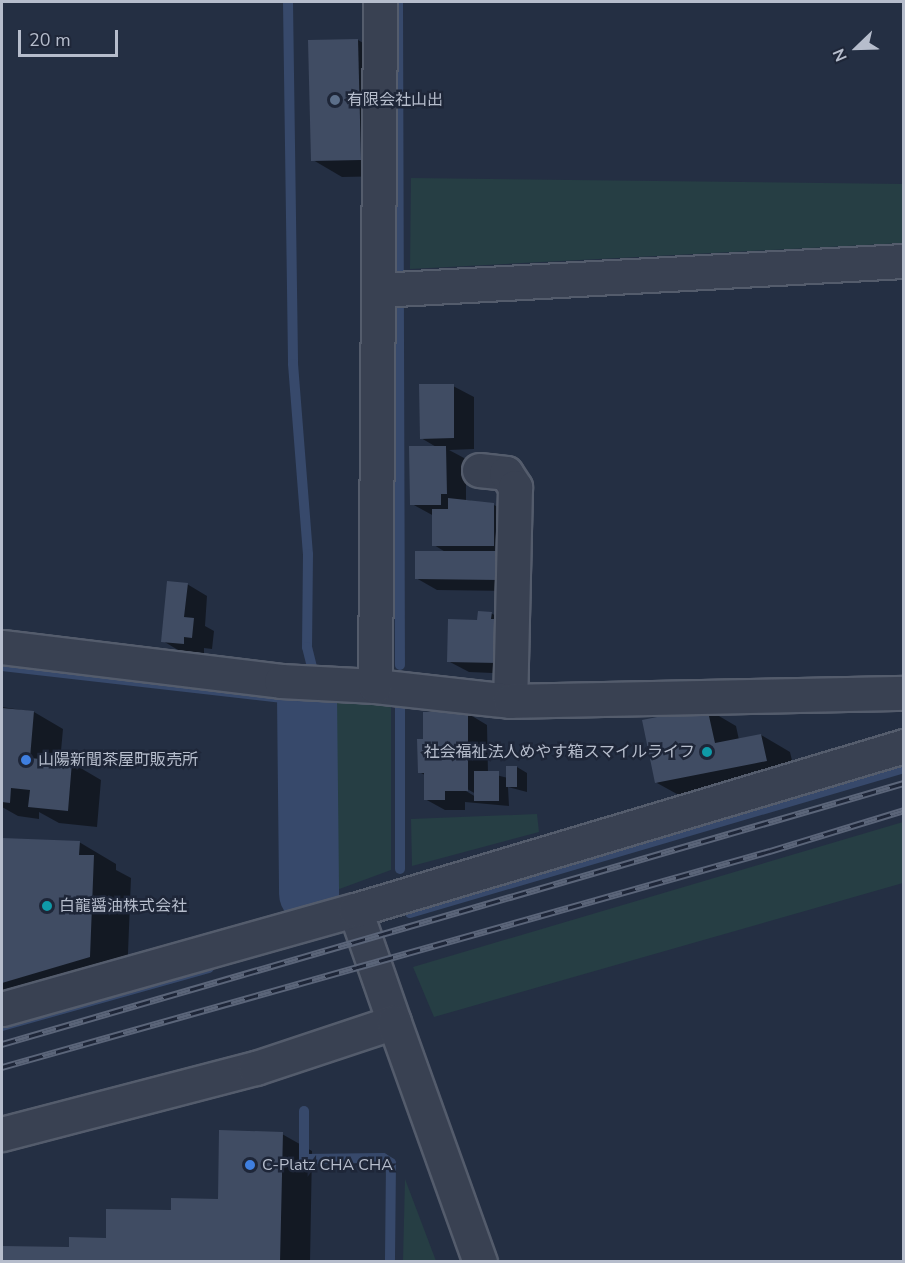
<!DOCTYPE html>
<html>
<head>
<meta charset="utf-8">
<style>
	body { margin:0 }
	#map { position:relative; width:905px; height:1263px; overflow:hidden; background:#242f43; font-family:"Nunito Sans","Noto Sans JP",sans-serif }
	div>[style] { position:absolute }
	.green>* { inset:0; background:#263e44 }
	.shadow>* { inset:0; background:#0007 }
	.stream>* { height:10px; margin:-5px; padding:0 5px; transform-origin:5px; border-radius:5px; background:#37496b }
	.river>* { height:60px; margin:-30px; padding:0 30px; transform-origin:30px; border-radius:30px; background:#37496b }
	.building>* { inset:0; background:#404c63 }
	.roads { filter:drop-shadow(2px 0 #545c6c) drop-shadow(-2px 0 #545c6c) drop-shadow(0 2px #545c6c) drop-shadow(0 -2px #545c6c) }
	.minor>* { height:33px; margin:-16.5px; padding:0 16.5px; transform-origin:16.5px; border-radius:16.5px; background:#394152 }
	.rail>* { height:7px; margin-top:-3.5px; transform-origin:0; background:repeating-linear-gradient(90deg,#1e2638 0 14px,#5b6579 0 28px); box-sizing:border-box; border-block:2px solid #5b6579 }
	.dots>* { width:16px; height:16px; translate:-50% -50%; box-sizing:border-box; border:3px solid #1e2638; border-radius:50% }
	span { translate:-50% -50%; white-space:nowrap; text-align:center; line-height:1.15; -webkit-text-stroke:5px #1e2638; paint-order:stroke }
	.poi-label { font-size:16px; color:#b6bdcc }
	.left { translate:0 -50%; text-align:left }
	.right { translate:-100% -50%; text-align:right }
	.frame { position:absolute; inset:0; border:3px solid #b6bdcc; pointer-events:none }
	.north { position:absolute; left:827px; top:18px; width:60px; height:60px; -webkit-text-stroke:4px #1e2638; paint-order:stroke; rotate:247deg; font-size:16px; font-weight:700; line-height:24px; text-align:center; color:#b6bdcc }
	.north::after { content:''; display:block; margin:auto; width:21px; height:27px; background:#b6bdcc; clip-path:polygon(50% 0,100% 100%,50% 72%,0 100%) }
	.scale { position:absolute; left:18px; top:30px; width:100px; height:27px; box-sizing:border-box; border:3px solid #b6bdcc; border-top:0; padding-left:8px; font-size:18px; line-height:21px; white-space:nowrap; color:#b6bdcc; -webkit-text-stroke:4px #1e2638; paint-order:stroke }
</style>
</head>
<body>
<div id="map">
	<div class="green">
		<i style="clip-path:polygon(411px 178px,903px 184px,903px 243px,410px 269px)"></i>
		<i style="clip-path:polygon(322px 697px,391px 697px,391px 870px,323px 895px)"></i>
		<i style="clip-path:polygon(537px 814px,539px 832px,412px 866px,411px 819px)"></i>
		<i style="clip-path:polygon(903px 822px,903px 883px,434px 1017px,413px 967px)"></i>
		<i style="clip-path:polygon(405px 1179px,436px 1261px,403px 1261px)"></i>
	</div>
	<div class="shadow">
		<i style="clip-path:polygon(358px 40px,387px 57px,390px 176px,342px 177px,313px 160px)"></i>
		<i style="clip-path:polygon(453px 386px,474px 397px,474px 449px,449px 450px,466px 459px,466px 500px,494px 505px,514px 516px,520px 591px,437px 590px,416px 578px,447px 553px,434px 545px,434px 516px,412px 504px,438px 448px,421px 438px)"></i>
		<i style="clip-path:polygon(187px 584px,207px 596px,205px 626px,214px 631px,212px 649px,204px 648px,204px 654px,183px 653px,163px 641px)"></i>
		<i style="clip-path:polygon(491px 613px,511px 625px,518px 674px,469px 672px,448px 661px,479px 621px)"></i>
		<i style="clip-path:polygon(2px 707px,34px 712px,63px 729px,60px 762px,72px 763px,101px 780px,97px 827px,59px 823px,39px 812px,39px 819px,18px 816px,2px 807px)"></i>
		<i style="clip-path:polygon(707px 709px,736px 726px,739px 740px,761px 735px,790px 752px,796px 777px,686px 799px,657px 783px)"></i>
		<i style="clip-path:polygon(evenodd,467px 713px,487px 725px,488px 773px,508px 778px,517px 767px,527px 773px,527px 792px,508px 787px,509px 806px,465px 802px,465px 810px,445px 810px,425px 799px,425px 775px,419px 772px,424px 740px,467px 713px,462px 786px,476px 794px,476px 797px,461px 788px,462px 786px)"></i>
		<i style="clip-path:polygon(2px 839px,79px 842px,116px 864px,116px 870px,131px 878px,127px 978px,2px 1015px)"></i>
		<i style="clip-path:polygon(282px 1134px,312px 1151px,310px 1262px,2px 1262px,2px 1247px,71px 1249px,107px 1239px,173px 1212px,219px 1201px)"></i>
	</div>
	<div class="stream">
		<i style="left:288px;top:2px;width:362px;rotate:89.2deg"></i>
		<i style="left:293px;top:364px;width:191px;rotate:85.5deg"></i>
		<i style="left:308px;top:554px;width:93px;rotate:90.6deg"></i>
		<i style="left:307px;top:647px;width:21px;rotate:76deg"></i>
		<i style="left:398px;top:2px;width:663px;rotate:89.83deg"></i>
		<i style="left:2px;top:666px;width:307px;rotate:6.5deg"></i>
		<i style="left:400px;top:869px;width:168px;rotate:-90deg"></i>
		<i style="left:410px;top:913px;width:515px;rotate:-16.36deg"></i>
		<i style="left:2px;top:1026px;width:215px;rotate:-15.7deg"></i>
		<i style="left:304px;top:1111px;width:48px;rotate:90deg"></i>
		<i style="left:304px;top:1159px;width:79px;rotate:-0.7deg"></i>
		<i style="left:383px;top:1158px;width:9px;rotate:32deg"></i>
		<i style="left:391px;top:1163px;width:99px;rotate:90.6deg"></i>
	</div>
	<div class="river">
		<i style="left:307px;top:696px;width:198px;rotate:89.4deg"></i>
	</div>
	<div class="building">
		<i style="clip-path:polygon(358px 39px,361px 160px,311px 161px,308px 40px)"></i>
		<i style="clip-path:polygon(419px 384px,454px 384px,454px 438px,420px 439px)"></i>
		<i style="clip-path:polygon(409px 446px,446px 446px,447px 494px,441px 494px,441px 505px,410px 505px)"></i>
		<i style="clip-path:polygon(448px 498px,494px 503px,494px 546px,432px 546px,432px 509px,448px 509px)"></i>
		<i style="clip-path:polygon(415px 551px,500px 551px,500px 580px,415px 579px)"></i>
		<i style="clip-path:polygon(167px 581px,188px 583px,184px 617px,194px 618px,192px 638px,184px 637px,184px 644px,161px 642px)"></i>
		<i style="clip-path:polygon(478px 611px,492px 612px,491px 619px,499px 619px,498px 663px,447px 662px,448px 619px,477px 620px)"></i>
		<i style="clip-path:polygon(707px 707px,715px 743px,761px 734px,767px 761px,655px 783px,642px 720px)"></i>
		<i style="clip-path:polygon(2px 708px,34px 711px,30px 758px,72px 762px,68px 811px,28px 807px,30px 790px,11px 788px,10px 803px,2px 802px)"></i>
		<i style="clip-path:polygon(423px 712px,468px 712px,468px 791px,445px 791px,445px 800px,424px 800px,424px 773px,418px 773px,417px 739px,423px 739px)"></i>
		<i style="clip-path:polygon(506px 766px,517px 766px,517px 787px,506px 787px)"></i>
		<i style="clip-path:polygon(474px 771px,499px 771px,499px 801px,474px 801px)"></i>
		<i style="clip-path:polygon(2px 838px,80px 841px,79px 855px,94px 855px,90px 957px,2px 983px)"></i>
		<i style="clip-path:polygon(219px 1130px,283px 1132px,280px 1262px,2px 1262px,2px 1246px,69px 1247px,69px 1237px,106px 1238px,106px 1209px,171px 1210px,171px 1198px,218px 1199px)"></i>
	</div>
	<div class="roads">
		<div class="minor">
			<i style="left:378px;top:290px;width:527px;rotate:-3.16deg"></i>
			<i style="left:479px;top:470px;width:27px;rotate:6deg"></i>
			<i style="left:506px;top:473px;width:17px;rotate:57deg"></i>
			<i style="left:515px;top:487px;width:214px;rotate:91.3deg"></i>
			<i style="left:2px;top:647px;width:281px;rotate:6.9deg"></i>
			<i style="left:281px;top:681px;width:94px;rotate:3deg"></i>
			<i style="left:375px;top:686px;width:136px;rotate:6.3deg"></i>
			<i style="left:510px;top:701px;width:394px;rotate:-1.2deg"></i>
			<i style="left:375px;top:686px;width:684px;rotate:-89.58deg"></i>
			<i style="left:355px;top:910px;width:119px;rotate:70.8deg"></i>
			<i style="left:2px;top:1009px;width:367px;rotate:-15.7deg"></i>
			<i style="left:355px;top:910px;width:573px;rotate:-16.63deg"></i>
			<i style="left:2px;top:1134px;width:262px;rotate:-14.6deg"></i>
			<i style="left:256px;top:1068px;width:145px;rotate:-18.4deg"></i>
			<i style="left:394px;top:1022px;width:255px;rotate:70.3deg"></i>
		</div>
	</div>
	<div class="rail">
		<i style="left:2px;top:1044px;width:939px;rotate:-16.14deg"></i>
		<i style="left:2px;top:1067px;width:798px;rotate:-15.71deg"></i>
		<i style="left:770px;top:851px;width:140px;rotate:-17deg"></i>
	</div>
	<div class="dots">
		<i style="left:335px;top:100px;background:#5c6f8a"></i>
		<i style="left:707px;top:752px;background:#0f9aa8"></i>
		<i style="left:26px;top:760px;background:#3f7fe0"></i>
		<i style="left:47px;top:906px;background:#0f9aa8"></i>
		<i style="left:250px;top:1165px;background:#3f7fe0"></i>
	</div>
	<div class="poi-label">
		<span class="left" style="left:347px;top:100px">有限会社山出</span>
		<span class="right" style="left:695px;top:752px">社会福祉法人めやす箱スマイルライフ</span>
		<span class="left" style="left:38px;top:760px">山陽新聞茶屋町販売所</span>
		<span class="left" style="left:59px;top:906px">白龍醤油株式会社</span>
		<span class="left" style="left:262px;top:1165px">C-Platz CHA CHA</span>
	</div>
	<div class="frame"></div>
	<div class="north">N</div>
	<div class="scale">20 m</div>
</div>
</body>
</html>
